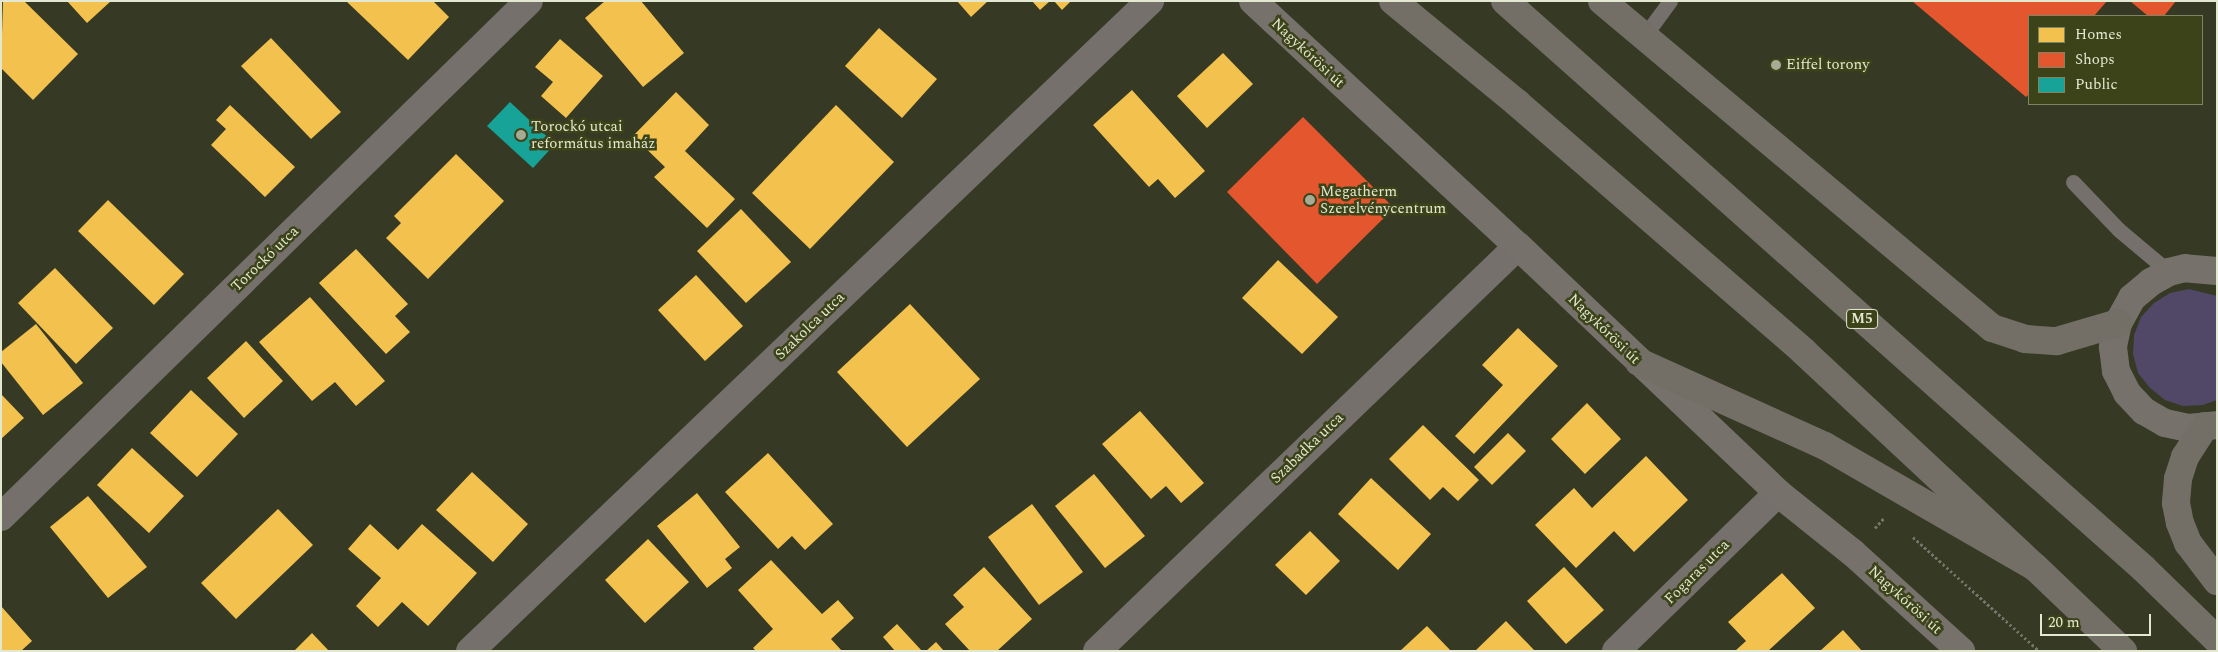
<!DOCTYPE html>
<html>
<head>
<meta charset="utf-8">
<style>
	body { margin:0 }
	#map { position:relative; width:2218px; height:652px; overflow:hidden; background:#363923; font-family:Spectral,serif }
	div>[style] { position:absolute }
	.green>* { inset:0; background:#514766 }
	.homes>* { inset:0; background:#f2c14e }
	.shops>* { inset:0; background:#e4572e }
	.public>* { inset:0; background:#17a398 }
	.path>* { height:3px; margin-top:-1.5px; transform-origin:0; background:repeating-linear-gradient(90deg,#76746b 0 2.5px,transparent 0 5px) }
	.lane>* { height:15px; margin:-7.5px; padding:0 7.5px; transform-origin:7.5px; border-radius:7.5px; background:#75706c }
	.street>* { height:28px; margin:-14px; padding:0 14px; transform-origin:14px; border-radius:14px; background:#75706c }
	.secondary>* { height:28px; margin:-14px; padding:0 14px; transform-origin:14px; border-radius:14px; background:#76716a }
	.primary>* { height:28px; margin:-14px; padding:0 14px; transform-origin:14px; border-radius:14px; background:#736f67 }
	.dots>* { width:14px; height:14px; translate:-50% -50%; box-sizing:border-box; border:2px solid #3c4319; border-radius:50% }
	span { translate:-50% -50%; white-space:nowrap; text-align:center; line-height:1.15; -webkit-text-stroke:5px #3c4319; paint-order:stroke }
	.shield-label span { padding:1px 4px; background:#3c4319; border:1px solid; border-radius:4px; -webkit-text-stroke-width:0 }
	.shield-label { font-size:14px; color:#e3e8d1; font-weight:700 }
	.street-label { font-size:15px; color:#e3e8d1 }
	.poi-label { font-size:15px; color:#e3e8d1 }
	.left { translate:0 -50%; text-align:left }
	.frame { position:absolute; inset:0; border:2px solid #e3e8d1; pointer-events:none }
	.legend { position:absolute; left:2028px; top:15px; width:175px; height:90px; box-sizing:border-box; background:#3c4319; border:1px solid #7f8563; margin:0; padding:6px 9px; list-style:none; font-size:15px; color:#e3e8d1 }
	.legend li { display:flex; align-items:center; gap:10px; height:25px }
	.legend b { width:25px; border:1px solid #7f8563 }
	.scale { position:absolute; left:2040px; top:614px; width:111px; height:22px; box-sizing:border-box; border:2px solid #e3e8d1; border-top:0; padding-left:6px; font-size:15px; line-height:18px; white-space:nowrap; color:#e3e8d1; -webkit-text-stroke:4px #3c4319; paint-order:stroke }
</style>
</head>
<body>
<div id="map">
	<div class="green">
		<i style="clip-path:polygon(2189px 289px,2217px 296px,2217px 400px,2203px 405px,2183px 406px,2165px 400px,2150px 388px,2138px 373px,2133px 354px,2134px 335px,2141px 317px,2154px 303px,2170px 293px)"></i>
	</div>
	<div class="homes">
		<i style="clip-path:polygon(3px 1px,24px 1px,78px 54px,33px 100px,1px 68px)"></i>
		<i style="clip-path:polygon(67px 1px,111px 1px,87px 23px)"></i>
		<i style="clip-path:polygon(346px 1px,433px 1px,449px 17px,408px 60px)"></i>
		<i style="clip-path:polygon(605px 1px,641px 1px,684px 53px,643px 87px,585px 18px)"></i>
		<i style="clip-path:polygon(957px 1px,988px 1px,971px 17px)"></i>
		<i style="clip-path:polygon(1032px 1px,1050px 1px,1040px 10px)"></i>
		<i style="clip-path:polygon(1054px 1px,1071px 1px,1062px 10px)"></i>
		<i style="clip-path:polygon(879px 28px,937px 79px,902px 118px,845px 66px)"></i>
		<i style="clip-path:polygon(271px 38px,341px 112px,311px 139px,241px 66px)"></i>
		<i style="clip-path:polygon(560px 39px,603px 76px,566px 118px,541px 96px,553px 82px,535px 67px)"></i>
		<i style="clip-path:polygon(1223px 53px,1253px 84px,1207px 128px,1177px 96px)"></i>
		<i style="clip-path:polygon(1132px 90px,1205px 171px,1175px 198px,1158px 179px,1149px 187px,1093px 125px)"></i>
		<i style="clip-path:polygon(676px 92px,709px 125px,685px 151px,735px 199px,707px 228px,654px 177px,665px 167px,633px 136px)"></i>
		<i style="clip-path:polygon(230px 105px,295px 167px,265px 197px,211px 145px,226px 129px,216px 120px)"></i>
		<i style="clip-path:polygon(836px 105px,894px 162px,810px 249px,752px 193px)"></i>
		<i style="clip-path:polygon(456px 154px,504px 201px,428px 279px,386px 238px,401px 223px,394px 216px)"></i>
		<i style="clip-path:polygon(108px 200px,184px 274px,154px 305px,78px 231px)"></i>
		<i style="clip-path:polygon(741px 209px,791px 262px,746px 303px,697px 251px)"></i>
		<i style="clip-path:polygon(356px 249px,408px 304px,395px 316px,410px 332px,386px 354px,319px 283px)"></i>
		<i style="clip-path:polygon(1278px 260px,1338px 317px,1302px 354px,1242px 298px)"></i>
		<i style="clip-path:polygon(55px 268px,113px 328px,76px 364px,18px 303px)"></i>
		<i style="clip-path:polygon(696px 275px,743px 326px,705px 361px,658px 310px)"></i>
		<i style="clip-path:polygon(310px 297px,385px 381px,356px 406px,335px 382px,312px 401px,259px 342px)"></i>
		<i style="clip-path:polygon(910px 304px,980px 379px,907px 447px,837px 372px)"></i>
		<i style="clip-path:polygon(36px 324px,83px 383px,43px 415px,1px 362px,1px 352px)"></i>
		<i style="clip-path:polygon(1518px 328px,1558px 366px,1474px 454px,1455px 436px,1503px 385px,1482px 365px)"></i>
		<i style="clip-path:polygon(246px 341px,283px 381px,244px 418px,207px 378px)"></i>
		<i style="clip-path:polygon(191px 390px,238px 434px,197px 477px,150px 433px)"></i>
		<i style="clip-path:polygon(1px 394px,24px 418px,1px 439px)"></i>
		<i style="clip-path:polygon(1587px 403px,1621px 439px,1585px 474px,1551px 439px)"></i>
		<i style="clip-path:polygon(1140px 411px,1204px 483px,1181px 503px,1166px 486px,1151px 499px,1102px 444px)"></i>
		<i style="clip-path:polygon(1423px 425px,1479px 480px,1458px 501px,1443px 487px,1430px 500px,1389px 459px)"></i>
		<i style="clip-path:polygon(1508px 433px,1526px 451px,1492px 485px,1474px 467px)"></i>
		<i style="clip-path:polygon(132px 448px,184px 496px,149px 533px,97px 485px)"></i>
		<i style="clip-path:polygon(768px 453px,833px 524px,805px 550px,792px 536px,778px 549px,725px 492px)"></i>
		<i style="clip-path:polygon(1646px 456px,1688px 500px,1634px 552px,1614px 531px,1576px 568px,1535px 525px,1574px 488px,1592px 508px)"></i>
		<i style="clip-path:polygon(472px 472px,528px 524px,493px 562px,436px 510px)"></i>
		<i style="clip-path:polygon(1094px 474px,1145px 536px,1105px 568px,1055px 506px)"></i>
		<i style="clip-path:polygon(1371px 478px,1431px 534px,1398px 570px,1338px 514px)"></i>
		<i style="clip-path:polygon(697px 493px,740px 547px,725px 559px,732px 568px,707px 588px,657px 526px)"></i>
		<i style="clip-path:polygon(88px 496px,147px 567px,108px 598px,50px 527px)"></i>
		<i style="clip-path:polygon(1032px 504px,1083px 572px,1039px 605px,988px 537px)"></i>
		<i style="clip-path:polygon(278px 509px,313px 545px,236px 619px,201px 583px)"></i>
		<i style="clip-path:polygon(370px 524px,398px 550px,422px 524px,477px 573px,428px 626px,402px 602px,378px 627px,356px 606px,381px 578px,348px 549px)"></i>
		<i style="clip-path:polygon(1310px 531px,1340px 561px,1306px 595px,1275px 565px)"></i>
		<i style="clip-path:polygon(648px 539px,689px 582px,645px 623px,605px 580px)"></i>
		<i style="clip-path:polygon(771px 560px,822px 614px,838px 600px,854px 618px,831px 639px,842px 651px,756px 651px,753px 648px,773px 629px,738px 590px)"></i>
		<i style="clip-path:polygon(984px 567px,1032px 619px,997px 651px,970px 651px,945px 624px,964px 607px,953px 595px)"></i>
		<i style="clip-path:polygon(1564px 567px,1604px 610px,1566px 644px,1527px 601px)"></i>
		<i style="clip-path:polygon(1782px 573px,1815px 608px,1768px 651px,1735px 651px,1746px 641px,1728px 622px)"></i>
		<i style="clip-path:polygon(1px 606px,32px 641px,21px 651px,1px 651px)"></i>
		<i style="clip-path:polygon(1506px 621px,1535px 651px,1475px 651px)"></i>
		<i style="clip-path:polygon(897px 624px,922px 651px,895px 651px,883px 637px)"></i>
		<i style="clip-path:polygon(1427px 626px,1451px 651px,1400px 651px)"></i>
		<i style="clip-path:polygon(1843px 630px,1862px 651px,1820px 651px)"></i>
		<i style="clip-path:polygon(312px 633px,329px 651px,294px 651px)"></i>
		<i style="clip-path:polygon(936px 642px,944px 651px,926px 651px)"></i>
	</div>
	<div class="shops">
		<i style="clip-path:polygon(1912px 1px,2107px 1px,2094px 16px,2029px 16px,2029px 94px,2026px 97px)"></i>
		<i style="clip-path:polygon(2130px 1px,2176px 1px,2164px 16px,2148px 16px)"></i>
		<i style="clip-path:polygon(1303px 117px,1394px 208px,1317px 284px,1227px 192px)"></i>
	</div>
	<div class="public">
		<i style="clip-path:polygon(510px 102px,555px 144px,533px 168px,487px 126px)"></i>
	</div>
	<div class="path">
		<i style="left:1875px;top:528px;width:13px;rotate:-48deg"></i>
		<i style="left:1913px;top:537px;width:170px;rotate:42.1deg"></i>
	</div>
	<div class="lane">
		<i style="left:1645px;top:35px;width:42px;rotate:-53.7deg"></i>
		<i style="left:2073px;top:182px;width:66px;rotate:46.2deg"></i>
		<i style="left:2119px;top:230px;width:65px;rotate:40deg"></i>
	</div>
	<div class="street">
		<i style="left:1px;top:517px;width:738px;rotate:-44.34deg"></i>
		<i style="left:470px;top:651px;width:941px;rotate:-43.71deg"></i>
		<i style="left:1097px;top:651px;width:584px;rotate:-43.89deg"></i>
		<i style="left:1616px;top:651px;width:226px;rotate:-44.3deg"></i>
	</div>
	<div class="secondary">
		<i style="left:1253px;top:1px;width:361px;rotate:42.8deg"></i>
		<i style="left:1518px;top:246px;width:359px;rotate:43.5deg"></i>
		<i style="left:1778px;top:493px;width:96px;rotate:38.7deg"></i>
		<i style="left:1853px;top:553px;width:146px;rotate:42.2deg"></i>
		<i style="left:2217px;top:271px;width:32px;rotate:-175deg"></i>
		<i style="left:2185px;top:268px;width:16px;rotate:166deg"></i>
		<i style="left:2169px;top:272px;width:21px;rotate:151deg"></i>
		<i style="left:2151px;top:282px;width:25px;rotate:140deg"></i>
		<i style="left:2132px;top:298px;width:29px;rotate:119deg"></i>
		<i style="left:2118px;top:323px;width:25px;rotate:102deg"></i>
		<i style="left:2113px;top:347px;width:24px;rotate:83deg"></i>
		<i style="left:2116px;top:371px;width:25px;rotate:63deg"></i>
		<i style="left:2127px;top:393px;width:25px;rotate:47deg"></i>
		<i style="left:2144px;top:411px;width:24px;rotate:30deg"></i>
		<i style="left:2165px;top:423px;width:25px;rotate:12deg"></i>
		<i style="left:2189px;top:428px;width:28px;rotate:-6deg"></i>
	</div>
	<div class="primary">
		<i style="left:1393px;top:1px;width:161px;rotate:39.4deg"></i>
		<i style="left:1517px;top:103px;width:379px;rotate:40.9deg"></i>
		<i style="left:1803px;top:351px;width:317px;rotate:43deg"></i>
		<i style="left:1505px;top:1px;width:854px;rotate:41.63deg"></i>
		<i style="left:2143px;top:568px;width:103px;rotate:44.2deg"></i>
		<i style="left:1602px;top:1px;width:509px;rotate:39.98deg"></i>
		<i style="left:1992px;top:328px;width:35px;rotate:18deg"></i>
		<i style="left:2025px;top:339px;width:32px;rotate:4deg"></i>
		<i style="left:2057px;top:341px;width:64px;rotate:-16.4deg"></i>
		<i style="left:1639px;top:362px;width:204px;rotate:24.3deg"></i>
		<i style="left:1825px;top:446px;width:242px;rotate:30deg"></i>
		<i style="left:2035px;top:567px;width:122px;rotate:43.7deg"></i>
		<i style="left:2205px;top:426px;width:37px;rotate:123deg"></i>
		<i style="left:2185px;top:457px;width:23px;rotate:108deg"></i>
		<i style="left:2178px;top:479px;width:24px;rotate:95deg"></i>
		<i style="left:2176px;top:503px;width:20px;rotate:79deg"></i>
		<i style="left:2180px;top:523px;width:22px;rotate:68deg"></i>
		<i style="left:2188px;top:543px;width:48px;rotate:52.7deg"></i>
	</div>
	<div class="dots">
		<i style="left:1776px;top:65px;background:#a6ab94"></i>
		<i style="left:521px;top:135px;background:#a6ab94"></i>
		<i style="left:1310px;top:200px;background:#a6ab94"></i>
	</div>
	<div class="shield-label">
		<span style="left:1862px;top:319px">M5</span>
	</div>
	<div class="street-label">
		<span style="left:1308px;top:53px;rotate:43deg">Nagykőrösi út</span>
		<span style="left:265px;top:259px;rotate:-44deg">Torockó utca</span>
		<span style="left:810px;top:326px;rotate:-44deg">Szakolca utca</span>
		<span style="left:1604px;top:329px;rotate:44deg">Nagykőrösi út</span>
		<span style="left:1307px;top:448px;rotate:-44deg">Szabadka utca</span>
		<span style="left:1697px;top:572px;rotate:-45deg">Fogaras utca</span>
		<span style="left:1905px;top:600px;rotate:42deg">Nagykőrösi út</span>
	</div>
	<div class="poi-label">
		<span class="left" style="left:1786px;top:65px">Eiffel torony</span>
		<span class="left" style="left:531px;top:135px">Torockó utcai<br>református imaház</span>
		<span class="left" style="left:1320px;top:200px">Megatherm<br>Szerelvénycentrum</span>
	</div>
	<div class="frame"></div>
	<ul class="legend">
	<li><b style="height:14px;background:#f2c14e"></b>Homes</li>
	<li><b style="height:14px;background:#e4572e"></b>Shops</li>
	<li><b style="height:14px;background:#17a398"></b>Public</li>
	</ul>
	<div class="scale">20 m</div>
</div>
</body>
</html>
